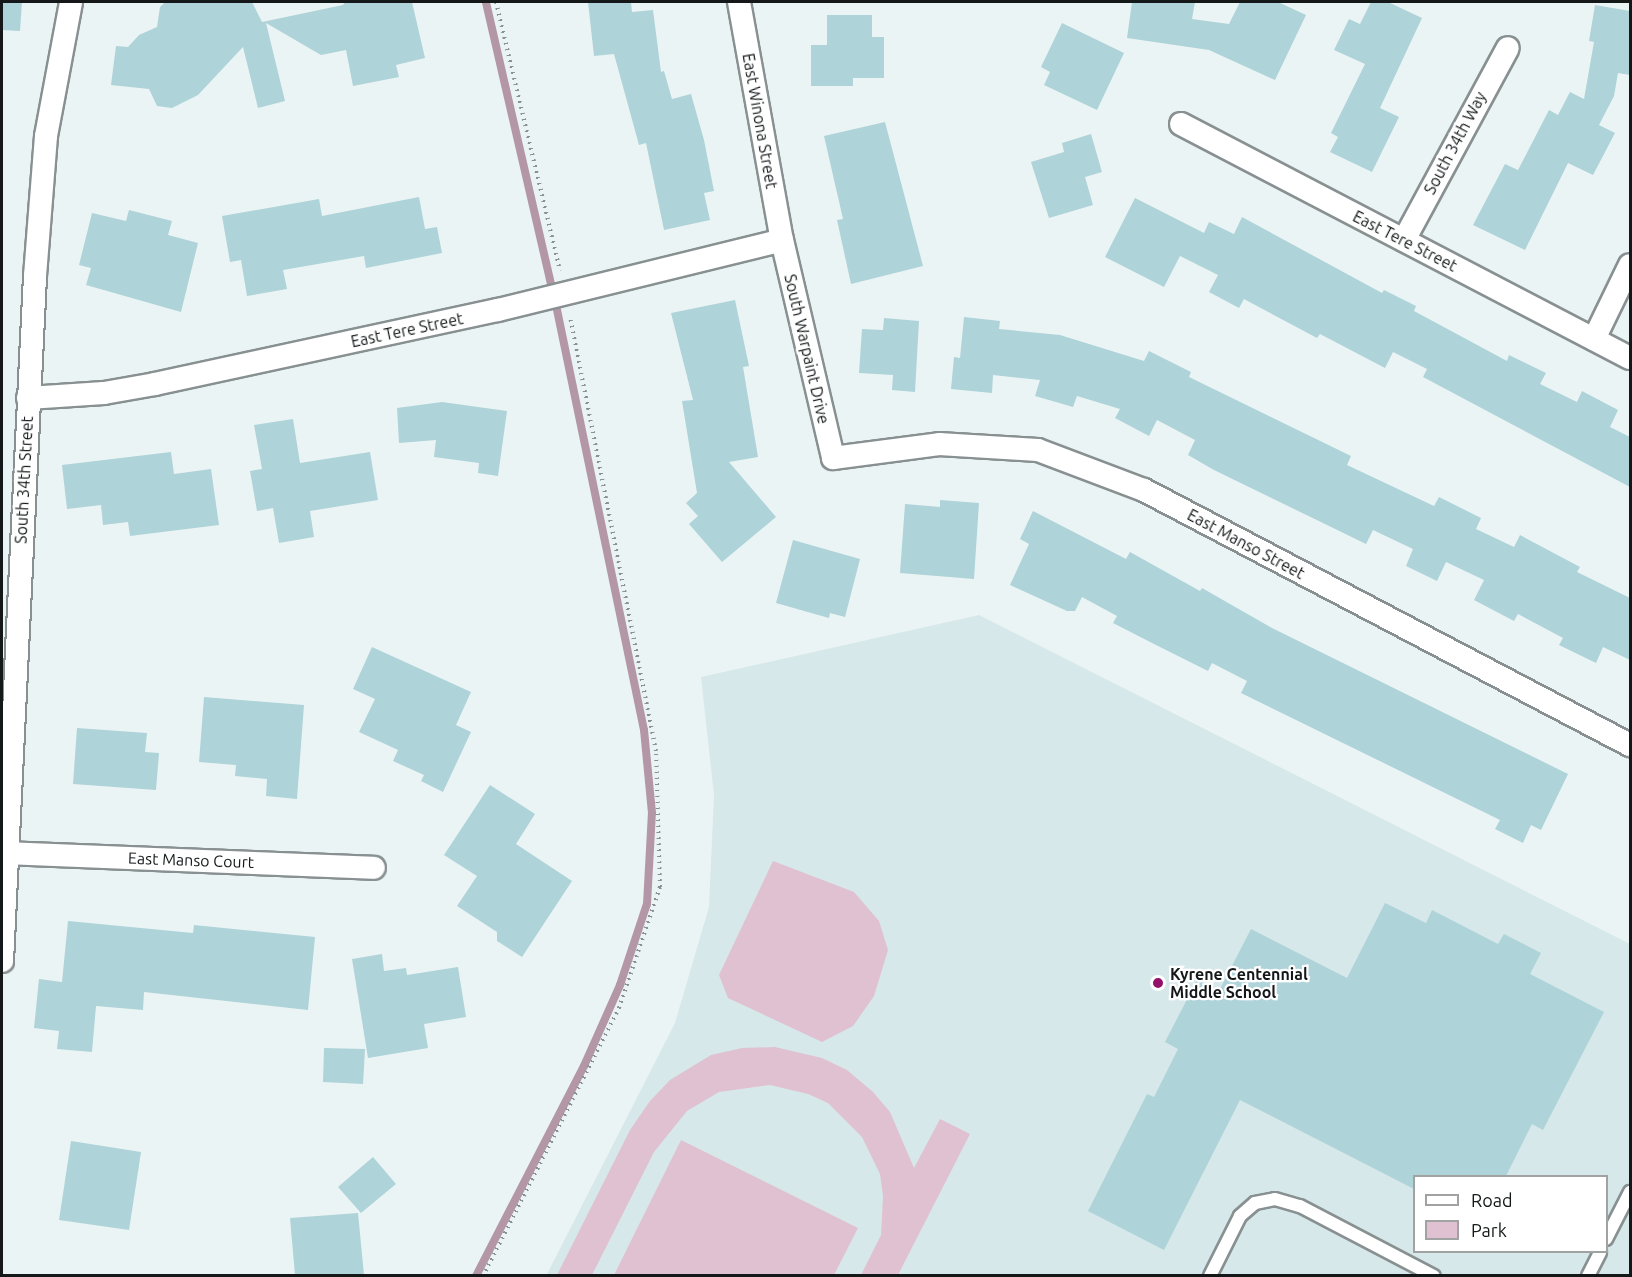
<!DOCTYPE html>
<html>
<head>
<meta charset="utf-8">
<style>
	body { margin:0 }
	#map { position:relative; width:1632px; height:1277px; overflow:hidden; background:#ebf4f5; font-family:Ubuntu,sans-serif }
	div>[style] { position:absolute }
	.built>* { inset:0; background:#d6e8ea }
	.green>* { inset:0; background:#e0c1d1 }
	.stream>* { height:8px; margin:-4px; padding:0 4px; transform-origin:4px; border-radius:4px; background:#b497a6 }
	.building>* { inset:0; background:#aed3d8 }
	.path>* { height:4px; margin-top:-2px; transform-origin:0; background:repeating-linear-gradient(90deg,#8a9192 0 1.5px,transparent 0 6px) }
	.roads { filter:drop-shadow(2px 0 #889091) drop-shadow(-2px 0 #889091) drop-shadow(0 2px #889091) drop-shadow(0 -2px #889091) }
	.service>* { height:12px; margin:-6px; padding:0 6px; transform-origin:6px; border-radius:6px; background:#fff }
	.minor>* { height:22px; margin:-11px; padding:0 11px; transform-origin:11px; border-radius:11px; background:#fff }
	.dots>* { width:16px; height:16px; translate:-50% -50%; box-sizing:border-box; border:3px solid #fff; border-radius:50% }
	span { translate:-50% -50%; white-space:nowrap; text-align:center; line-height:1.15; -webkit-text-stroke:4.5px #fff; paint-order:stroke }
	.street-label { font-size:16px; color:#151819 }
	.poi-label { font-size:16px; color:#151819; font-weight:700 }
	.left { translate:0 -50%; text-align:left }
	.frame { position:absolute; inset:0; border:3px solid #151819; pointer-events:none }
	.legend { position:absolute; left:1413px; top:1175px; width:195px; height:78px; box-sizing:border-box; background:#fff; border:2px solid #a1a3a3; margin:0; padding:8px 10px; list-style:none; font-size:18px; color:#151819 }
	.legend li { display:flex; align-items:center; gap:12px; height:30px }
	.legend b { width:30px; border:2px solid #a1a3a3 }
</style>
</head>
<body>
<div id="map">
	<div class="built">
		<i style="clip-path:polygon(evenodd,979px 615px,1630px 944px,1630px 1275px,546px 1276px,675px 1023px,709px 907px,714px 795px,701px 677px,979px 615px,1414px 1176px,1606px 1176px,1606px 1252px,1414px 1252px,1414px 1176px)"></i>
	</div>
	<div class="green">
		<i style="clip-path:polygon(773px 861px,854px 892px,879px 921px,888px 950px,874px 996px,853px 1026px,822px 1042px,728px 998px,719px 975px)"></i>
		<i style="clip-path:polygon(775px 1047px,822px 1058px,847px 1070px,873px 1092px,890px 1112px,914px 1168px,940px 1119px,970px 1134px,898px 1275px,861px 1275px,881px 1235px,883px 1196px,880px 1174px,862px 1137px,828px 1103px,808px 1094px,770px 1085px,719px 1092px,687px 1111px,654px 1152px,592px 1275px,557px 1275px,630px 1130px,650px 1101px,670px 1080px,711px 1055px,742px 1048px)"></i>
		<i style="clip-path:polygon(681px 1140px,858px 1228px,834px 1275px,614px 1275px)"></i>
	</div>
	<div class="stream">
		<i style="left:476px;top:1276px;width:236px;rotate:-62.8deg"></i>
		<i style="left:584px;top:1066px;width:89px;rotate:-66deg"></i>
		<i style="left:620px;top:985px;width:85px;rotate:-71.6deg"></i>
		<i style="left:647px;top:904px;width:91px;rotate:-86.9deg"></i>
		<i style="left:652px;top:813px;width:83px;rotate:-95.5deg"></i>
		<i style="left:644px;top:730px;width:442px;rotate:-101.7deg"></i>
		<i style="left:554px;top:297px;width:303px;rotate:-103deg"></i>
	</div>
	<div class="building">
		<i style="clip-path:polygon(2px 2px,22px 2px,20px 31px,2px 30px)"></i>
		<i style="clip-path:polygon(165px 2px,252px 2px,262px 22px,343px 5px,345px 2px,412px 2px,425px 58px,396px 65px,399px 77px,353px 86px,346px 50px,321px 55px,266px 23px,285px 101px,258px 108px,243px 47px,198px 95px,172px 108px,157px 106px,149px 89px,111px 85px,116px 46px,128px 47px,139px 35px,157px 27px,160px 7px)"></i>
		<i style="clip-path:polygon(588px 2px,631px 2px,632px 12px,653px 10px,661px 72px,664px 71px,672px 99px,691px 94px,704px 140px,714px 191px,704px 193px,710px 220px,664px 230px,646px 143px,639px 145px,614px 54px,594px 56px)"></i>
		<i style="clip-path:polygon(1132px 2px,1195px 2px,1192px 19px,1229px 24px,1240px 2px,1278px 2px,1306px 15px,1275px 80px,1209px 50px,1127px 38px)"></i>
		<i style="clip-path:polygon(1371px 2px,1388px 2px,1422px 18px,1380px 108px,1399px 117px,1372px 172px,1330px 152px,1338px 137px,1331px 133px,1365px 64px,1334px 50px,1349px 19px,1360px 24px)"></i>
		<i style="clip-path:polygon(1595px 5px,1630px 11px,1630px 75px,1618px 73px,1614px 96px,1599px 125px,1615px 133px,1593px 175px,1568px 163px,1525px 250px,1473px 225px,1505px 164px,1518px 170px,1549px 110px,1558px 115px,1570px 92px,1584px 99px,1594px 42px,1589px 41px)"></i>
		<i style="clip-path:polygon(827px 15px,872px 15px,872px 37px,884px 37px,884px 78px,853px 78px,853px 86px,811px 86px,811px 45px,827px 45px)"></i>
		<i style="clip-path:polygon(1062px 23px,1124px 53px,1097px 110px,1044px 85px,1050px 72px,1041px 67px)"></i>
		<i style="clip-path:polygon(885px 122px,923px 266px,851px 284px,837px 220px,843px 219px,824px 136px)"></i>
		<i style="clip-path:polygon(1091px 134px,1102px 172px,1085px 177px,1093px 205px,1049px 218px,1031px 162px,1064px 152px,1062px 143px)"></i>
		<i style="clip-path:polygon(419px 197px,425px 229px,437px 227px,442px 253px,366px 268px,364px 256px,283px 270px,287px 289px,247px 296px,241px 260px,230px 262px,222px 216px,319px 199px,322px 216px)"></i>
		<i style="clip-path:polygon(1135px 198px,1204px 233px,1209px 222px,1234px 234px,1242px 217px,1382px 293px,1384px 290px,1416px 306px,1414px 311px,1507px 361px,1509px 355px,1546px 373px,1540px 384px,1577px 402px,1582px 391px,1618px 410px,1610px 427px,1630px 437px,1630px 487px,1423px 377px,1427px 369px,1393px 352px,1385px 368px,1320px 334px,1317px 338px,1244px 299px,1239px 308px,1209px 292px,1218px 275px,1180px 256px,1164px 287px,1105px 257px)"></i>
		<i style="clip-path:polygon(129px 210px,172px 221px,168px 235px,198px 243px,181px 312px,86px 285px,91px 268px,79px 265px,92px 213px,126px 221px)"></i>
		<i style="clip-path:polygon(735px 300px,749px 366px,743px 367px,758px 457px,729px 462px,776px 517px,722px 562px,689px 524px,698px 516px,686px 503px,697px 493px,682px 401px,693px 400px,671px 313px)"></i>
		<i style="clip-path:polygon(964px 317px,1000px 321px,999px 329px,1060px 335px,1144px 361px,1149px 351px,1191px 372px,1189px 377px,1351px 456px,1347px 465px,1434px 506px,1439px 497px,1481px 518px,1476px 529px,1514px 547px,1520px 535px,1580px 567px,1577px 572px,1630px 598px,1630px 660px,1603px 647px,1596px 663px,1559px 645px,1563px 638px,1518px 614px,1514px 621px,1474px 600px,1484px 580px,1446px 562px,1437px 581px,1406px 566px,1413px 549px,1373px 530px,1366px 544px,1214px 470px,1188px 455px,1195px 440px,1157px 420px,1149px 436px,1115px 418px,1120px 409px,1077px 396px,1073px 407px,1035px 396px,1040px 380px,993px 375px,992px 393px,951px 389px,954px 357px,960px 358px)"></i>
		<i style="clip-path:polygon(884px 318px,919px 321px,915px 392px,892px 390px,893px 375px,859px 373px,862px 329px,883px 330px)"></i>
		<i style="clip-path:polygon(442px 402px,507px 411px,498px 476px,478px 473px,479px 463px,434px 457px,436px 440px,399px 443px,397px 408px)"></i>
		<i style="clip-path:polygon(293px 419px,300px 463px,370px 452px,378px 500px,310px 511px,314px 537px,279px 543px,273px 508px,257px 511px,250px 471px,262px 469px,254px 425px)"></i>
		<i style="clip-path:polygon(171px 452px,174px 474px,211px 469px,219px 525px,130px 536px,128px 522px,103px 525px,101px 505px,67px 509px,62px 465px)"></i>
		<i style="clip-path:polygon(940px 500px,979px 503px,974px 579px,900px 573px,905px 504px,940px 507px)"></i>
		<i style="clip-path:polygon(1033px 511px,1126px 559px,1130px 552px,1200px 591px,1202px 588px,1272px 628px,1568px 774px,1541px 830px,1531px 825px,1523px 843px,1495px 829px,1500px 820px,1241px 693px,1247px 681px,1212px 663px,1208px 671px,1156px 645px,1113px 623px,1117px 616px,1082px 597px,1075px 611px,1067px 611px,1010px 585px,1029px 544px,1020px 539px)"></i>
		<i style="clip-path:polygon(793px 540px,860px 559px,845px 617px,830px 613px,829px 618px,776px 603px)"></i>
		<i style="clip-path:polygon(372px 647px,471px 692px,456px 725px,471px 732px,443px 792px,421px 781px,424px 775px,393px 761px,398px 750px,359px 732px,375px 699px,353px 689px)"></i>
		<i style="clip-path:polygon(204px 697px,304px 705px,297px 799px,266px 796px,267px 779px,235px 776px,236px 765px,199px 762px)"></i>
		<i style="clip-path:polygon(77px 728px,147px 733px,145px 752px,159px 753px,156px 790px,73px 784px)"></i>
		<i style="clip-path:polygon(490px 785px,535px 814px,516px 844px,572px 881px,522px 957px,497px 941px,497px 932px,457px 906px,477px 876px,444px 855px)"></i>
		<i style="clip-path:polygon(1385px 903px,1426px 923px,1432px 910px,1498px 944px,1504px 934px,1541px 953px,1530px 974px,1604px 1012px,1543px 1130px,1532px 1124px,1506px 1176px,1414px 1176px,1414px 1189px,1240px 1100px,1164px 1250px,1088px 1211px,1147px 1094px,1154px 1097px,1178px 1049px,1165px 1042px,1197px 980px,1219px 991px,1251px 929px,1347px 978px)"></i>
		<i style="clip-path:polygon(68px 921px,193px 933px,194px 925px,315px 937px,308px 1010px,144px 992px,143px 1010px,96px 1006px,92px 1052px,57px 1049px,59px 1031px,34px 1028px,39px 979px,62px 982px)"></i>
		<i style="clip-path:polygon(382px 954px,384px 971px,406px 968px,407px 975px,458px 967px,466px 1017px,424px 1024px,428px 1048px,368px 1058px,352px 959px)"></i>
		<i style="clip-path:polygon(324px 1048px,365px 1049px,363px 1084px,323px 1082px)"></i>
		<i style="clip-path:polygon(71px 1141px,141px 1152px,129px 1230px,59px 1220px)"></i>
		<i style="clip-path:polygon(373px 1157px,396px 1184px,361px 1213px,338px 1187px)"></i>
		<i style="clip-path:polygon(358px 1213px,364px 1275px,295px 1275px,290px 1218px)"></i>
	</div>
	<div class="path">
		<i style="left:496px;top:2px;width:276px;rotate:76.6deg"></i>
		<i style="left:483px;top:1276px;width:301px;rotate:-63.1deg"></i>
		<i style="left:619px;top:1008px;width:128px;rotate:-71.3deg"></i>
		<i style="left:660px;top:887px;width:136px;rotate:-91.7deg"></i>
		<i style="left:656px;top:751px;width:443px;rotate:-101.2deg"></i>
	</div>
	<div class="roads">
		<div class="service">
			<i style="left:1606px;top:1239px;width:53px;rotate:-62.9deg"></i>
			<i style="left:1210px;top:1276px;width:67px;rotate:-63.4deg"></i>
			<i style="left:1240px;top:1216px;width:20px;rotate:-41deg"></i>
			<i style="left:1255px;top:1203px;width:20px;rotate:-11deg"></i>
			<i style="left:1275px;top:1199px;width:26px;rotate:16deg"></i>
			<i style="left:1300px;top:1206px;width:151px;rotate:27.6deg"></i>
			<i style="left:1588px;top:1276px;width:27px;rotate:-63deg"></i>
		</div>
		<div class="minor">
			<i style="left:739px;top:2px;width:242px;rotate:79.8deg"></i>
			<i style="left:782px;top:240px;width:224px;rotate:76.8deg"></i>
			<i style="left:833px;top:458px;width:107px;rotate:-7.5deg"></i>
			<i style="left:939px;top:444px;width:99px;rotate:3.5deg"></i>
			<i style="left:1038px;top:450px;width:113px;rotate:20.7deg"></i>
			<i style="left:1144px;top:490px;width:549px;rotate:27.69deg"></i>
			<i style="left:1181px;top:124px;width:506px;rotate:27.53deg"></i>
			<i style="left:1404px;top:240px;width:218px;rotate:-61.6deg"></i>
			<i style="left:1594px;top:339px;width:82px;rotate:-64.1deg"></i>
			<i style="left:28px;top:398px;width:76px;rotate:-3.8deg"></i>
			<i style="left:104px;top:393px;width:52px;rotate:-10deg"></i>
			<i style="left:155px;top:384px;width:351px;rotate:-12.2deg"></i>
			<i style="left:498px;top:310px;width:292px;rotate:-13.8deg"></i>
			<i style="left:7px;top:853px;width:367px;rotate:2.3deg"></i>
			<i style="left:2px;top:961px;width:686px;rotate:-87.24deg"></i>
			<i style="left:35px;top:276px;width:140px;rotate:-85.5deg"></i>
			<i style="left:46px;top:136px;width:136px;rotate:-79.4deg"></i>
		</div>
	</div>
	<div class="dots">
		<i style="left:1158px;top:983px;background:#94116a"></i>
	</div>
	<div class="street-label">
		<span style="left:760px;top:121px;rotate:80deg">East Winona Street</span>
		<span style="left:1455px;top:143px;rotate:-62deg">South 34th Way</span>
		<span style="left:1405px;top:241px;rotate:27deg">East Tere Street</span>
		<span style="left:407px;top:330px;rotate:-12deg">East Tere Street</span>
		<span style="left:807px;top:349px;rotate:77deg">South Warpaint Drive</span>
		<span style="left:24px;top:480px;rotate:-87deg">South 34th Street</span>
		<span style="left:1246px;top:544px;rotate:28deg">East Manso Street</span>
		<span style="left:191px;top:860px;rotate:2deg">East Manso Court</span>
	</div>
	<div class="poi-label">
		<span class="left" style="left:1170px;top:983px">Kyrene Centennial<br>Middle School</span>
	</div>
	<div class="frame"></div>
	<ul class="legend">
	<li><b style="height:8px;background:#fff"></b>Road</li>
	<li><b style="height:16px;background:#e0c1d1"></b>Park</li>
	</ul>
</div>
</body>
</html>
